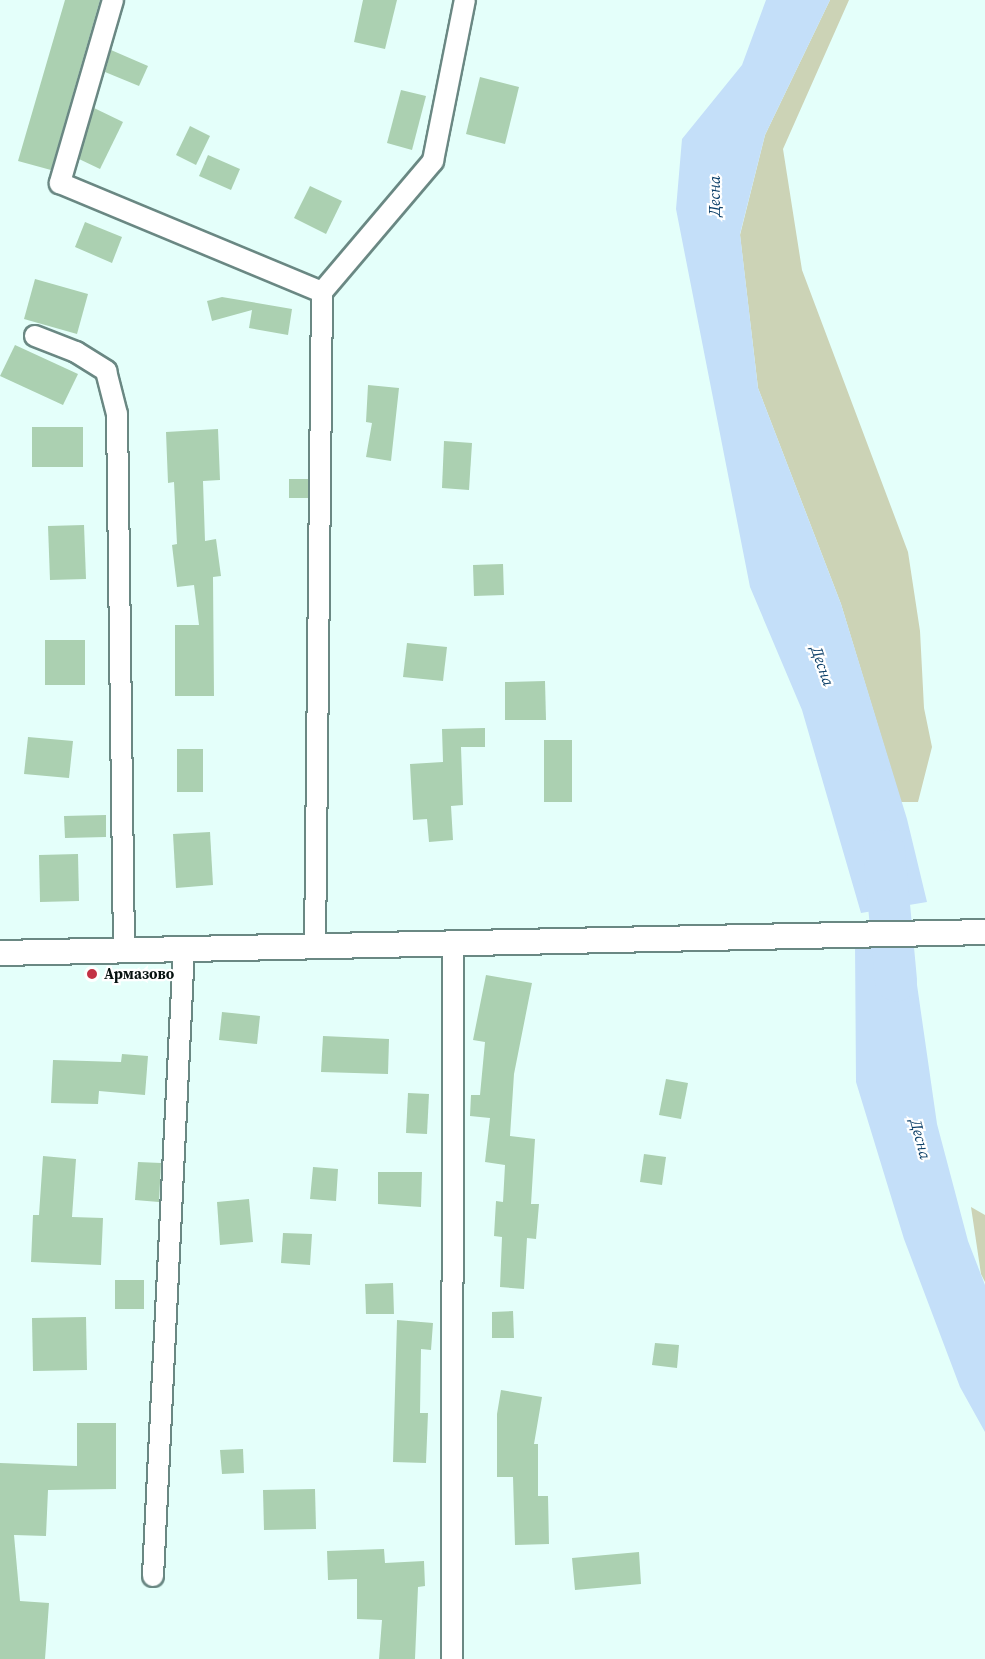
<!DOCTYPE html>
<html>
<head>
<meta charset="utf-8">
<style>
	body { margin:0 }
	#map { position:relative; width:985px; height:1659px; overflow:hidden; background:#e4fffa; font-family:"Source Serif 4",serif }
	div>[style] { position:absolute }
	.green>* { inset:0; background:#ccd3b6 }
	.water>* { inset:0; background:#c4dff9 }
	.river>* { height:42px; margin:-21px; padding:0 21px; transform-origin:21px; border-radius:21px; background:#c4dff9 }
	.building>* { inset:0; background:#abd0b1 }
	.roads { filter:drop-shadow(2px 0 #6a8883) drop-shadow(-2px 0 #6a8883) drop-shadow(0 2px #6a8883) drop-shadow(0 -2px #6a8883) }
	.minor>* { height:20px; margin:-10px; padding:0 10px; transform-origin:10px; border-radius:10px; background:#fff }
	.tertiary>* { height:24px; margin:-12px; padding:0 12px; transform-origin:12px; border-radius:12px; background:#fff }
	.dots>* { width:16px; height:16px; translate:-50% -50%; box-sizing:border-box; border:3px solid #fff; border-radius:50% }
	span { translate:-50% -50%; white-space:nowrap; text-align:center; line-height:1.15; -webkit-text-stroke:4.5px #fff; paint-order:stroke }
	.poi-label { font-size:15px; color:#071210; font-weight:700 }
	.left { translate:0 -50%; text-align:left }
	.water-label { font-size:16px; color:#0c3f68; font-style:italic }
</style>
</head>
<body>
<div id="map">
	<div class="green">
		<i style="clip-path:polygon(830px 0,849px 0,783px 149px,802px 270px,908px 552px,920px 631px,924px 708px,932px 747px,918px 802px,901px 802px,841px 604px,758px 388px,740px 235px,765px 135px)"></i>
		<i style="clip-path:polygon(971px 1207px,985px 1215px,985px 1282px,981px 1274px)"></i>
	</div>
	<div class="water">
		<i style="clip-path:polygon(766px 0,830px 0,765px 135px,740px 234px,758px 388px,841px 604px,907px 819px,927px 902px,861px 913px,802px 710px,750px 587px,676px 209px,682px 139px,742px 65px)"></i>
		<i style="clip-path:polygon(855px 943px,911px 943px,937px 1124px,968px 1241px,985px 1285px,985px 1432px,960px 1387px,904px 1239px,856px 1082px)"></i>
	</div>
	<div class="river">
		<i style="left:884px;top:851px;width:130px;rotate:84.7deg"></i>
	</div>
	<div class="building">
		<i style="clip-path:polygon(65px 0,100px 0,51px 170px,18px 161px)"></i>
		<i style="clip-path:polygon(363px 0,397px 0,385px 49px,354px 42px)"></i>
		<i style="clip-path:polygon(111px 50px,148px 66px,139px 86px,105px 72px)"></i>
		<i style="clip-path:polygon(480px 77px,519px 87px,505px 144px,466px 134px)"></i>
		<i style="clip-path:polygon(401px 90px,426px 96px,412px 150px,387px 143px)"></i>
		<i style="clip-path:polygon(94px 108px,123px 122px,100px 169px,79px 159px)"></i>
		<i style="clip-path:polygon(190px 126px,210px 136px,196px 165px,176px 155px)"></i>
		<i style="clip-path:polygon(208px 155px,240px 169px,231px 190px,199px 176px)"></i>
		<i style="clip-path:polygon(310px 186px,342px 201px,326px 234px,294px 218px)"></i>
		<i style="clip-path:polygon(85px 222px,122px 237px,112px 263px,75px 247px)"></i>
		<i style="clip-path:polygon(35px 279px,88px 294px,77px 334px,24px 319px)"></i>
		<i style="clip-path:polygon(222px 297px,292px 309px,288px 335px,249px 328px,252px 310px,212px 321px,207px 301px)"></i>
		<i style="clip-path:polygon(15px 345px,78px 374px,63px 405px,0 376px)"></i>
		<i style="clip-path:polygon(368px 385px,399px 388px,391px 461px,366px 457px,372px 423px,366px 422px)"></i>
		<i style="clip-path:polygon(32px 427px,83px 427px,83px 467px,32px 467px)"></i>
		<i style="clip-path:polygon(218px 429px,220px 480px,203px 481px,205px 541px,216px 539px,221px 576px,213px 577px,214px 696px,175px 696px,175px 625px,199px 625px,194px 585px,177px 587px,172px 545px,177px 544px,174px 482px,168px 483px,166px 432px)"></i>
		<i style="clip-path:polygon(444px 441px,472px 443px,469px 490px,442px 488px)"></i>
		<i style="clip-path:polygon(289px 479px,308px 479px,308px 498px,289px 498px)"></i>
		<i style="clip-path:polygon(84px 525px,86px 579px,50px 580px,48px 526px)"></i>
		<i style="clip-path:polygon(503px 564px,504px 595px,474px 596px,473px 565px)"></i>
		<i style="clip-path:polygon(45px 640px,85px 640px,85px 685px,45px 685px)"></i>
		<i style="clip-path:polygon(407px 643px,447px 647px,443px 681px,403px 677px)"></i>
		<i style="clip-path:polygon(545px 681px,546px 720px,505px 720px,505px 682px)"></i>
		<i style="clip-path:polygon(485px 728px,485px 747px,461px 747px,463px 805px,451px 806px,453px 840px,429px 842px,427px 819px,413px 820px,410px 764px,443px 762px,442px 729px)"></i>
		<i style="clip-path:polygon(28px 737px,73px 741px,69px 778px,24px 774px)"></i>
		<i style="clip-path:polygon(544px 740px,572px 740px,572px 802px,544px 802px)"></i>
		<i style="clip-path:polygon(177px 749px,203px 749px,203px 792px,177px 792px)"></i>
		<i style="clip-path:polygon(106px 815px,106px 837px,65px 838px,64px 816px)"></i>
		<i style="clip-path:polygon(210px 832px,213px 885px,176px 888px,173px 834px)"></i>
		<i style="clip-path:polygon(78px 854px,79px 901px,40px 902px,39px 855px)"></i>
		<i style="clip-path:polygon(486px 975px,532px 983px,514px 1074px,510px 1136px,535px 1139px,531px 1204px,539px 1204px,536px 1239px,527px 1238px,524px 1289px,500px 1287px,502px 1237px,494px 1236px,496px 1201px,503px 1202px,505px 1165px,485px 1162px,490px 1118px,470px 1116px,471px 1095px,480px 1095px,485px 1042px,473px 1040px)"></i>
		<i style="clip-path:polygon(222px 1012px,260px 1016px,257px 1044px,219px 1040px)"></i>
		<i style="clip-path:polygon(323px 1036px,389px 1039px,388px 1074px,321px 1072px)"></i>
		<i style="clip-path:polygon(122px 1054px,148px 1056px,145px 1095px,99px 1091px,98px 1104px,51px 1103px,53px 1060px,121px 1062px)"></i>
		<i style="clip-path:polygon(666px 1079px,688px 1083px,681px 1119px,659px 1115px)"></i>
		<i style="clip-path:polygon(408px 1093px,429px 1094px,427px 1134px,406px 1133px)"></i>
		<i style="clip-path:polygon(644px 1154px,666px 1157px,662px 1185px,640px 1182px)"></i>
		<i style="clip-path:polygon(43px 1156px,76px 1159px,72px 1217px,103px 1218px,101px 1265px,31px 1262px,33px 1215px,39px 1215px)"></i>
		<i style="clip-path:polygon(138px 1162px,161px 1163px,159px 1202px,135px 1200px)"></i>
		<i style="clip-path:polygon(313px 1167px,338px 1169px,336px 1201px,310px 1199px)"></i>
		<i style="clip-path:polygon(378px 1172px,422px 1172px,421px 1207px,378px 1204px)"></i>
		<i style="clip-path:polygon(249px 1199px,253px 1242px,220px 1245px,217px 1202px)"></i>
		<i style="clip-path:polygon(283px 1233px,312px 1234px,310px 1265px,281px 1263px)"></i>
		<i style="clip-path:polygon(115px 1280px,144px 1280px,144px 1309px,115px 1309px)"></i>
		<i style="clip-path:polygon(393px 1283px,394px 1314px,366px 1314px,365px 1284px)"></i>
		<i style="clip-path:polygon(513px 1311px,514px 1338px,492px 1338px,492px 1312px)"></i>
		<i style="clip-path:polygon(86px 1317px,87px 1370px,33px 1371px,32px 1318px)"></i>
		<i style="clip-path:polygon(397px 1320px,433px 1323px,431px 1350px,421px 1349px,420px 1413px,428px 1413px,426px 1463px,393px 1462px)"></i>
		<i style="clip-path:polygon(655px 1343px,679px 1345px,677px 1368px,652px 1365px)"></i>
		<i style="clip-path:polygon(501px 1390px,542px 1397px,534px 1444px,538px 1444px,538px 1496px,548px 1496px,549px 1544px,515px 1545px,513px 1477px,497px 1477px,497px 1414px)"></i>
		<i style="clip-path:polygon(77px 1423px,116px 1423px,116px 1489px,48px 1490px,46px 1536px,14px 1535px,20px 1601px,49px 1603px,45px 1659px,0 1659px,0 1463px,77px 1466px)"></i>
		<i style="clip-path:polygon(243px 1449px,244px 1473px,222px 1474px,220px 1450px)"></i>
		<i style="clip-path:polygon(315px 1489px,316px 1529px,264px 1530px,263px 1490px)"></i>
		<i style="clip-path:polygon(384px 1549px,385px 1563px,424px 1561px,425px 1586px,418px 1587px,415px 1659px,379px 1659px,382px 1620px,357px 1619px,357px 1579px,328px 1580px,327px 1551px)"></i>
		<i style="clip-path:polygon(639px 1552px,641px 1584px,575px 1590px,572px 1558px)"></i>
	</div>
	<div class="roads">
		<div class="minor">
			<i style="left:113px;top:0;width:191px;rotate:106.2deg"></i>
			<i style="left:60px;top:183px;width:284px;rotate:22.6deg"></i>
			<i style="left:322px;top:292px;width:655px;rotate:90.61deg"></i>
			<i style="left:322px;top:292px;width:172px;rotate:-49.7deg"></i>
			<i style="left:433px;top:161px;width:164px;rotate:-78.8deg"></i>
			<i style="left:35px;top:336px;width:44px;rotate:21.3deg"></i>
			<i style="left:76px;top:352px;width:36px;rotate:32deg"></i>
			<i style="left:106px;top:371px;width:44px;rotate:75.7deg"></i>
			<i style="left:117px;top:414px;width:537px;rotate:89.25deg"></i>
			<i style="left:153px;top:1576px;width:628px;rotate:-87.17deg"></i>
			<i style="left:452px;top:1659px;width:715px;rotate:-89.92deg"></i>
		</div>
		<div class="tertiary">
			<i style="left:0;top:953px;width:985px;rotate:-1.22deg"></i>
		</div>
	</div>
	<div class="dots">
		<i style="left:92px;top:974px;background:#c33245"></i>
	</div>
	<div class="poi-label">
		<span class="left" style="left:104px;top:974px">Армазово</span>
	</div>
	<div class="water-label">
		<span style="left:714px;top:196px;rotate:-90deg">Десна</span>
		<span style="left:823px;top:666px;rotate:71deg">Десна</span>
		<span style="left:921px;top:1139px;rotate:75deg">Десна</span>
	</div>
</div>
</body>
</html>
